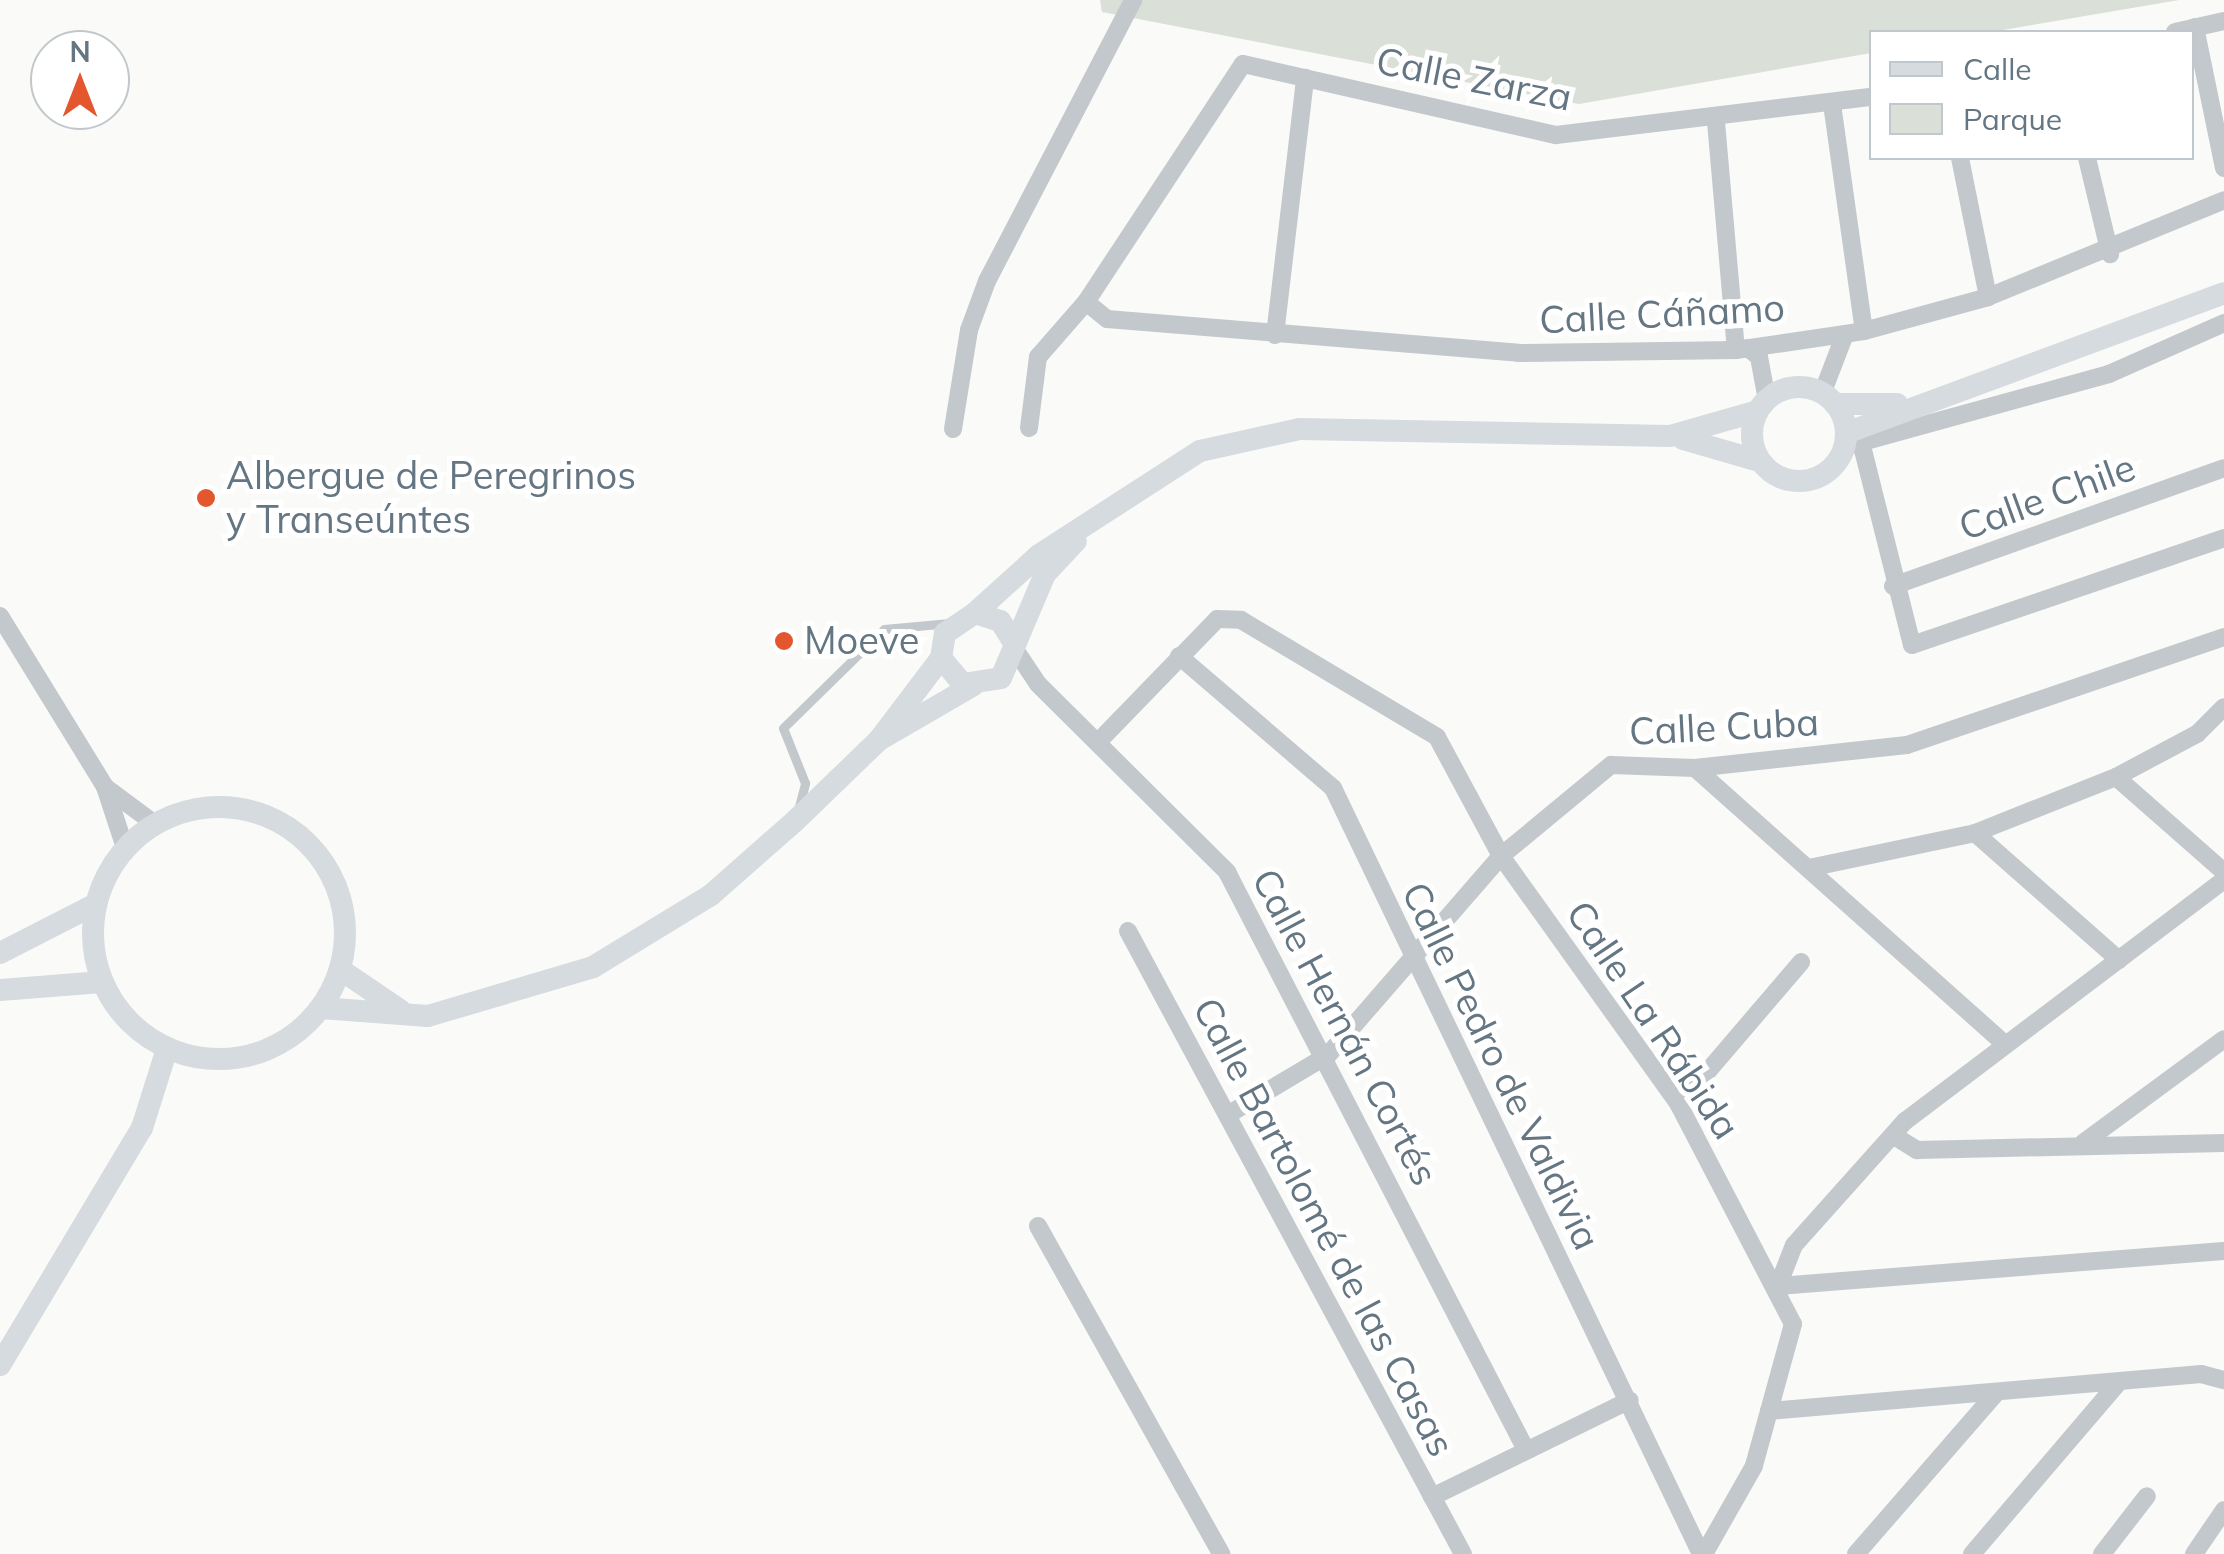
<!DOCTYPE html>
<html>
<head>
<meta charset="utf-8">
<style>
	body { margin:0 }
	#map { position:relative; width:2224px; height:1554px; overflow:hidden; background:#fafaf8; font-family:Mulish,sans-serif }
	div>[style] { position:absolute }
	.green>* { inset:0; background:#dadfd7 }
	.lane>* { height:9px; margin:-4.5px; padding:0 4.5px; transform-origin:4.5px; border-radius:4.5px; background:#c3c8cc }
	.street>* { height:18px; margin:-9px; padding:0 9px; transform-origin:9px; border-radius:9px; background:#c3c8cc }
	.secondary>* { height:22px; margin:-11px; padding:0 11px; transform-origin:11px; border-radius:11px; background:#d6dbdf }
	.secondary>.ring { margin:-11px; padding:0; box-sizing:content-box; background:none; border:22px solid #d6dbdf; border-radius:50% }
	.dots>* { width:28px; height:28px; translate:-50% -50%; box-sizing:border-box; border:5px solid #fff; border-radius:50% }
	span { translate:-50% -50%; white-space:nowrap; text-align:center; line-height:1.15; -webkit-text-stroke:10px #fff; paint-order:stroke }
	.street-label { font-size:38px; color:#657683 }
	.poi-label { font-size:38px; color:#657683 }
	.left { translate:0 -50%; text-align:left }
	.legend { position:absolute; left:1869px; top:30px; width:325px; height:130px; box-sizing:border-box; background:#fff; border:2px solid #c1c8cd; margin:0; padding:12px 18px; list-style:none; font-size:30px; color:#657683 }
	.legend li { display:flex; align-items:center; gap:20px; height:50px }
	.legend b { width:50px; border:2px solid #c1c8cd }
	.north { position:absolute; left:30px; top:30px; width:100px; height:100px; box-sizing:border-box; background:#fff; border:2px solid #c1c8cd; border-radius:50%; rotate:0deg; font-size:28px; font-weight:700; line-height:40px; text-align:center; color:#657683 }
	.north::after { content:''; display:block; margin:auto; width:35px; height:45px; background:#e4572e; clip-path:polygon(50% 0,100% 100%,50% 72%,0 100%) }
</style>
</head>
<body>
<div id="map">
	<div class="green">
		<i style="clip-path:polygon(1100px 0,2179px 0,1991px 32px,1872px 32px,1871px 53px,1579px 104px,1102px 12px)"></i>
	</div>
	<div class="lane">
		<i style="left:798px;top:810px;width:28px;rotate:-75deg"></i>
		<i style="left:805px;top:783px;width:59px;rotate:-111.8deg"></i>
		<i style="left:783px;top:728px;width:141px;rotate:-44.4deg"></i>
		<i style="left:884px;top:629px;width:66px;rotate:-5.2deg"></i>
	</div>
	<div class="street">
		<i style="left:2195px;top:27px;width:144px;rotate:78.4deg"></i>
		<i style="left:2175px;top:32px;width:50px;rotate:-12.7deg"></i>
		<i style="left:1832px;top:104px;width:229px;rotate:82deg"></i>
		<i style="left:1716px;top:122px;width:229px;rotate:85deg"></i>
		<i style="left:1960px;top:158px;width:142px;rotate:78.6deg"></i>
		<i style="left:2087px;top:158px;width:99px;rotate:76.5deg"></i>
		<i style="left:1086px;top:302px;width:27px;rotate:39deg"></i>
		<i style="left:1107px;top:319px;width:413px;rotate:4.7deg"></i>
		<i style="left:1519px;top:353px;width:217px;rotate:-0.8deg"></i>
		<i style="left:1736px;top:350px;width:129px;rotate:-8.4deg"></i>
		<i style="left:1864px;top:331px;width:129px;rotate:-15.3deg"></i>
		<i style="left:1988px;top:297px;width:255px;rotate:-22.3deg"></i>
		<i style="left:1275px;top:335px;width:259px;rotate:-83.3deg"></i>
		<i style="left:1748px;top:348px;width:14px;rotate:39deg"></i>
		<i style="left:1759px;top:357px;width:44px;rotate:79.5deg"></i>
		<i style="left:1822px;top:394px;width:64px;rotate:-69deg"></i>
		<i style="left:1029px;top:428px;width:72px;rotate:-82.8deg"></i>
		<i style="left:1038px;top:357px;width:73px;rotate:-48.9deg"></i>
		<i style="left:1086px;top:302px;width:285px;rotate:-56.6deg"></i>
		<i style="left:1243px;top:64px;width:321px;rotate:12.8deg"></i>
		<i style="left:1556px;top:135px;width:318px;rotate:-6.9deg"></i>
		<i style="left:953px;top:429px;width:100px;rotate:-80.8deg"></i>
		<i style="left:969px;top:330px;width:52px;rotate:-69.8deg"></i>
		<i style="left:987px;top:281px;width:317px;rotate:-62.5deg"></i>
		<i style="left:1861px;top:442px;width:209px;rotate:75.9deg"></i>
		<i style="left:1912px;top:645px;width:330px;rotate:-18.9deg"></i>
		<i style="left:1844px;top:447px;width:275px;rotate:-15.4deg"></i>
		<i style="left:2109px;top:374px;width:126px;rotate:-23.9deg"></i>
		<i style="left:1893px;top:586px;width:351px;rotate:-19.6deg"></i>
		<i style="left:0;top:616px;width:201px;rotate:58.4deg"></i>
		<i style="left:105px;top:787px;width:64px;rotate:71.8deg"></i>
		<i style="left:1014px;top:648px;width:43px;rotate:56.3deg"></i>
		<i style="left:1038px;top:684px;width:267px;rotate:44.8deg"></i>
		<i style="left:1227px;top:872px;width:651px;rotate:62.65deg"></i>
		<i style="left:1179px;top:656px;width:203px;rotate:40.6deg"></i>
		<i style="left:1333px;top:788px;width:850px;rotate:64.34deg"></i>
		<i style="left:1098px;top:742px;width:171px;rotate:-45.9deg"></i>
		<i style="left:1217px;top:619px;width:24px;rotate:2deg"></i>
		<i style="left:1241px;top:620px;width:228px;rotate:30.8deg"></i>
		<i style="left:1437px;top:737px;width:135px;rotate:61.7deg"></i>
		<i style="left:1501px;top:856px;width:306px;rotate:54.4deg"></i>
		<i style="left:1679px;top:1105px;width:247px;rotate:62.5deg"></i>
		<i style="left:1793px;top:1324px;width:147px;rotate:105.4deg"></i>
		<i style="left:1754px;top:1466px;width:101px;rotate:119.6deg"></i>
		<i style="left:1695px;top:768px;width:414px;rotate:41.7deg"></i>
		<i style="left:2116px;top:777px;width:144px;rotate:41.3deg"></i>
		<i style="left:105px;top:787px;width:62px;rotate:36.5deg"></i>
		<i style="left:1975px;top:833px;width:192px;rotate:41.4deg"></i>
		<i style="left:1809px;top:868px;width:170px;rotate:-11.9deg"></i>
		<i style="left:1975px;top:833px;width:152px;rotate:-21.7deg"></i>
		<i style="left:2116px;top:777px;width:92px;rotate:-28deg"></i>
		<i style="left:2197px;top:734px;width:38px;rotate:-45deg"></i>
		<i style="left:2224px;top:880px;width:400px;rotate:142.9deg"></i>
		<i style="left:1905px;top:1121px;width:166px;rotate:131.8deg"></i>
		<i style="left:1794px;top:1245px;width:44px;rotate:111.3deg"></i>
		<i style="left:1778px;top:1286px;width:447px;rotate:-4.5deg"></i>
		<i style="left:1128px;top:931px;width:707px;rotate:61.73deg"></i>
		<i style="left:1679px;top:1105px;width:188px;rotate:-49.5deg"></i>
		<i style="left:1229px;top:1114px;width:115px;rotate:-30.8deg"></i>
		<i style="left:1328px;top:1055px;width:264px;rotate:-49deg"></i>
		<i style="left:1501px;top:856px;width:143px;rotate:-39.6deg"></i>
		<i style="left:1611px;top:765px;width:84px;rotate:2deg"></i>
		<i style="left:1695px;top:768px;width:213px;rotate:-6.2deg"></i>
		<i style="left:1907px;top:745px;width:335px;rotate:-18.8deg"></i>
		<i style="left:1896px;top:1137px;width:25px;rotate:32deg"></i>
		<i style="left:1917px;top:1150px;width:307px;rotate:-1.3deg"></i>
		<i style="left:2083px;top:1143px;width:175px;rotate:-36.4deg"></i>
		<i style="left:1038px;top:1226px;width:376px;rotate:60.8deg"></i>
		<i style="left:1769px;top:1411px;width:434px;rotate:-4.9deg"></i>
		<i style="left:2201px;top:1374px;width:24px;rotate:15deg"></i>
		<i style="left:1432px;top:1497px;width:220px;rotate:-26.1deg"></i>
		<i style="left:1856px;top:1554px;width:213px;rotate:-49deg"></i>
		<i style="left:1972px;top:1554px;width:225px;rotate:-49.5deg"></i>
		<i style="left:2102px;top:1554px;width:73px;rotate:-52.2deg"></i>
		<i style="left:2194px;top:1554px;width:53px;rotate:-55.7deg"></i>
	</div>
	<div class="secondary">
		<i class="ring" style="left:1752px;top:387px;width:72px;height:72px"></i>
		<i style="left:1835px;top:404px;width:62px"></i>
		<i style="left:1846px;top:433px;width:403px;rotate:-20.3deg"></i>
		<i style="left:1683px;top:439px;width:79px;rotate:16.1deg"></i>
		<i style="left:975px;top:613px;width:86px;rotate:-42.2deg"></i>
		<i style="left:1039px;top:555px;width:192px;rotate:-32.9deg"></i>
		<i style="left:1200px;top:451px;width:101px;rotate:-12.5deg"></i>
		<i style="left:1299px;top:429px;width:371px;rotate:1.1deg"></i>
		<i style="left:1670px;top:436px;width:91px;rotate:-15.9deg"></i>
		<i style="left:1014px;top:643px;width:26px;rotate:-122deg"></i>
		<i style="left:1000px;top:621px;width:26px;rotate:-162deg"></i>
		<i style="left:975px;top:613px;width:36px;rotate:146deg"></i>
		<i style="left:945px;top:633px;width:25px;rotate:99deg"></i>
		<i style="left:941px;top:658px;width:34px;rotate:50deg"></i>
		<i style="left:963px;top:684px;width:38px;rotate:-9deg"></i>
		<i style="left:1001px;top:678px;width:113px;rotate:-67.1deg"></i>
		<i style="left:1045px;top:574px;width:45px;rotate:-46.8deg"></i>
		<i style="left:879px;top:740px;width:108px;rotate:-30.1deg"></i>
		<i class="ring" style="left:93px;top:807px;width:230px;height:230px"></i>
		<i style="left:0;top:953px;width:106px;rotate:-27.1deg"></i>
		<i style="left:341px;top:970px;width:71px;rotate:34.1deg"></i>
		<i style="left:0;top:990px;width:102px;rotate:-4.5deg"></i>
		<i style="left:321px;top:1008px;width:107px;rotate:4.3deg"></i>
		<i style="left:428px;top:1016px;width:172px;rotate:-16.5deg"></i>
		<i style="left:593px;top:967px;width:138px;rotate:-31.4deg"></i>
		<i style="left:711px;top:895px;width:112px;rotate:-41.4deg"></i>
		<i style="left:795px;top:821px;width:117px;rotate:-44deg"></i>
		<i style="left:879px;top:740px;width:103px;rotate:-52.9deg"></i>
		<i style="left:0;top:1365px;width:276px;rotate:-59.1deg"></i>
		<i style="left:142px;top:1128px;width:80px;rotate:-72.5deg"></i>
	</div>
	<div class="dots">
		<i style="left:206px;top:498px;background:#e4572e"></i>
		<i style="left:784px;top:641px;background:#e4572e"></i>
	</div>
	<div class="street-label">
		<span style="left:1474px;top:79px;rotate:11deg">Calle Zarza</span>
		<span style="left:1662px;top:314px;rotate:-3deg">Calle Cáñamo</span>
		<span style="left:2047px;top:497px;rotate:-20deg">Calle Chile</span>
		<span style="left:1724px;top:727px;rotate:-3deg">Calle Cuba</span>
		<span style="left:1653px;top:1020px;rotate:56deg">Calle La Rábida</span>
		<span style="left:1345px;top:1027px;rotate:62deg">Calle Hernán Cortés</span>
		<span style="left:1501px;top:1066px;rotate:64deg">Calle Pedro de Valdivia</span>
		<span style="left:1324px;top:1227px;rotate:62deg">Calle Bartolomé de las Casas</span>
	</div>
	<div class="poi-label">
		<span class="left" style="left:226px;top:498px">Albergue de Peregrinos<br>y Transeúntes</span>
		<span class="left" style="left:804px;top:641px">Moeve</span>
	</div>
	<ul class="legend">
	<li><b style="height:12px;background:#d6dbdf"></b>Calle</li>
	<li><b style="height:28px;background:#dadfd7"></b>Parque</li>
	</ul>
	<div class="north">N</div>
</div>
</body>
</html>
